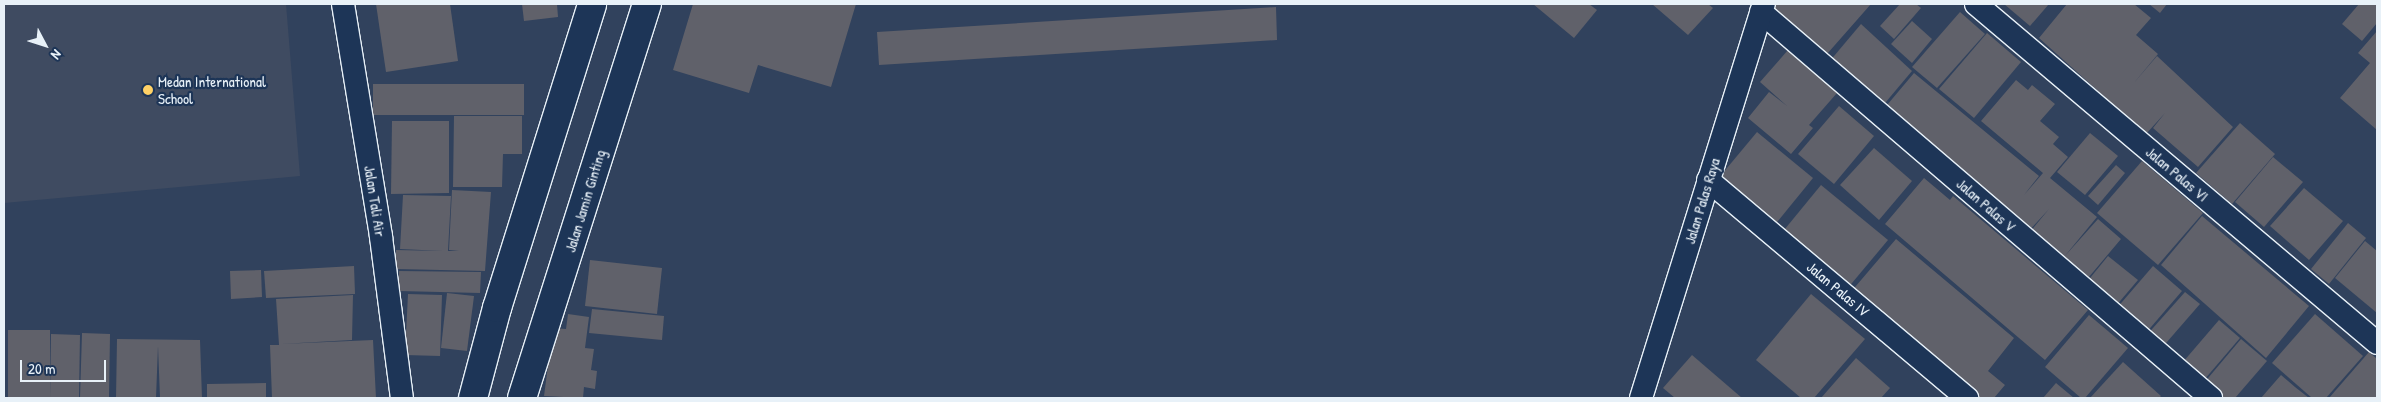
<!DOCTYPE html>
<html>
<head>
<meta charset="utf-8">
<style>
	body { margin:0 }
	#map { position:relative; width:2381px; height:402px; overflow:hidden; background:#31425d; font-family:"Patrick Hand",sans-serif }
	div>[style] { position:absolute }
	.built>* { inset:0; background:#3f4b61 }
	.building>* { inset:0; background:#60616a }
	.roads { filter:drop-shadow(1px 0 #e8f1f8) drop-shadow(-1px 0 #e8f1f8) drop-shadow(0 1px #e8f1f8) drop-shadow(0 -1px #e8f1f8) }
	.street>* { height:22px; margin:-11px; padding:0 11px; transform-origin:11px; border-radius:11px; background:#1d3557 }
	.highway>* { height:28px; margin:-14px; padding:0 14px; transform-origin:14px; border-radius:14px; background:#1d3557 }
	.dots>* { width:14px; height:14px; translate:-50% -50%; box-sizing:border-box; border:2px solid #1d3557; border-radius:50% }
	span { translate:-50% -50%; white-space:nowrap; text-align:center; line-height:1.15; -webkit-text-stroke:4.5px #1d3557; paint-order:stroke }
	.poi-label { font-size:15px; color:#e8f1f8 }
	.left { translate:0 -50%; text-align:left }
	.street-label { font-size:15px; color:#e8f1f8 }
	.frame { position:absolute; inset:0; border:5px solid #e8f1f8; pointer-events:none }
	.north { position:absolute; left:20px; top:20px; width:50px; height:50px; -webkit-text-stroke:4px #1d3557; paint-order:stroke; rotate:130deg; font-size:14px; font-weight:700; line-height:20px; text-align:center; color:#e8f1f8 }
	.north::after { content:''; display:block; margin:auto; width:18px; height:22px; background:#e8f1f8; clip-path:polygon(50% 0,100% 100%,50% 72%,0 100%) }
	.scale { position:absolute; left:20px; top:360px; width:86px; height:22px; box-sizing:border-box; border:2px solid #e8f1f8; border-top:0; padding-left:6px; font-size:15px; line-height:18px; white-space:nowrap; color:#e8f1f8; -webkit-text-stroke:4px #1d3557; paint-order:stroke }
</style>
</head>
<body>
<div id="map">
	<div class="built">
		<i style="clip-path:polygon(4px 4px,286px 4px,300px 176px,4px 203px)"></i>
	</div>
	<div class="building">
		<i style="clip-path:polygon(376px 4px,450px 4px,458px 61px,386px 72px)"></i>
		<i style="clip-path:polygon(522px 4px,557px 4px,558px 17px,524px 21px)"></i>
		<i style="clip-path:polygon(693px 4px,856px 4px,831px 87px,758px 65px,749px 93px,673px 70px)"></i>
		<i style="clip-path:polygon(1533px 4px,1589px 4px,1597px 10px,1574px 38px)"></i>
		<i style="clip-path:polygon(1652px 4px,1708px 4px,1713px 8px,1688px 35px)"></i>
		<i style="clip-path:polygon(1770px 4px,1840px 5px,1871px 4px,1827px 54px)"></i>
		<i style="clip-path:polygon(1900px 4px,1916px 4px,1921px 8px,1894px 39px,1880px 26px)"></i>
		<i style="clip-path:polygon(2004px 4px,2049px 4px,2030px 26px)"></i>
		<i style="clip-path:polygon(2067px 4px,2134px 4px,2151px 18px,2136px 35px,2158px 54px,2133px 84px,2157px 56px,2233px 127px,2198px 167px,2153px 128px,2165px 113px,2146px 134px,2039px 38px)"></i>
		<i style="clip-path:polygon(2149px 4px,2167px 4px,2160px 13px)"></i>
		<i style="clip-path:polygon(2359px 4px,2377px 4px,2377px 23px,2362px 41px,2342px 24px)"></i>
		<i style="clip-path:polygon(1276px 7px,1277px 40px,879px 65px,877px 32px)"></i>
		<i style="clip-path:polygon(1960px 12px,1985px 34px,1937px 88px,1912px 67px)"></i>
		<i style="clip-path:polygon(1912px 21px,1932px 39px,1912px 63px,1891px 44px)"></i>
		<i style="clip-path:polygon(1861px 24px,1912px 71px,1880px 109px,1829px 62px)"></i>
		<i style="clip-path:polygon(2377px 31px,2377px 130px,2340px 98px,2370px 63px,2358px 53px)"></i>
		<i style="clip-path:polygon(1987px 33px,2021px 62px,1974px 118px,1939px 89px)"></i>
		<i style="clip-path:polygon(1788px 50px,1837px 93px,1809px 125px,1813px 128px,1791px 154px,1748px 118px,1769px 92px,1787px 106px,1760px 82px)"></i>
		<i style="clip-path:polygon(1914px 73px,2039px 176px,2024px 195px,2043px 173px,1981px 121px,2016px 80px,2028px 90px,2032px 85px,2055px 104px,2040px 121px,2059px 137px,2053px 144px,2068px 157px,2050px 178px,2097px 217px,2064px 257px,2098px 219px,2121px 239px,2083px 284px,2029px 233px,2049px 209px,2027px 233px,1882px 111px)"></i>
		<i style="clip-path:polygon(373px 84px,524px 84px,524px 115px,373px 115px)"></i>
		<i style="clip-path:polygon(1839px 106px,1874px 136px,1834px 184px,1798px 154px)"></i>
		<i style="clip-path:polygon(454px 116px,522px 116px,522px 154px,503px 154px,502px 187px,453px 187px)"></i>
		<i style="clip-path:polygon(392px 121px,449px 121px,449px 193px,391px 194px)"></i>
		<i style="clip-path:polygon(2240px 123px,2275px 154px,2232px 204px,2196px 173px)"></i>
		<i style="clip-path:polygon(1757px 132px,1813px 178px,1773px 227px,1717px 180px)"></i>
		<i style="clip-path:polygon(2090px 133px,2118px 156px,2085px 195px,2057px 172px)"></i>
		<i style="clip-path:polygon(1874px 148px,1912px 181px,1879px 220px,1840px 185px)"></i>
		<i style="clip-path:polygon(2273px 157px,2303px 182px,2264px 227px,2235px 202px)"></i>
		<i style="clip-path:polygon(2142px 161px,2203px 213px,2158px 265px,2097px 213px)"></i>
		<i style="clip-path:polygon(2116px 165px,2125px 173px,2098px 205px,2088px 196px)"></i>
		<i style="clip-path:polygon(1924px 178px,1950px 200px,1953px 196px,2088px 310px,2045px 360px,1885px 224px)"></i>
		<i style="clip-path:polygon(1821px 185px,1888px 240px,1847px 289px,1780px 235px)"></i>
		<i style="clip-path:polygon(2304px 188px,2343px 221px,2309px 260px,2270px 226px)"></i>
		<i style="clip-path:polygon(452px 190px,491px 192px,485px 271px,396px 269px,396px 250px,443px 251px,400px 249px,403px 195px,451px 196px,448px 251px,459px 251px,449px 250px)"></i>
		<i style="clip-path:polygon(2202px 216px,2309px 306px,2266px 358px,2161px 265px)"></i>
		<i style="clip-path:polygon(2348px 223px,2366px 238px,2329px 284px,2311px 269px)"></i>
		<i style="clip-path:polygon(1896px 239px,2014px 338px,1988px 371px,2005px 385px,1994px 398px,1976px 398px,1850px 293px)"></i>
		<i style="clip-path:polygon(2365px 241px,2377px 251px,2377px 313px,2335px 278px)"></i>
		<i style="clip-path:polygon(2108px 256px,2138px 280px,2115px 307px,2086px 283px)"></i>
		<i style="clip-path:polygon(590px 260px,662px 268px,657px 314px,585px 306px)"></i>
		<i style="clip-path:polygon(354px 266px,355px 294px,266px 298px,264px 271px)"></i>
		<i style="clip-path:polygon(2153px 266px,2182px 291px,2145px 334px,2116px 309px)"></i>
		<i style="clip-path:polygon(261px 270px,262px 297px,231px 299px,230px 271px)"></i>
		<i style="clip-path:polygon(399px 271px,481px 272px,480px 293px,399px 291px)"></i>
		<i style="clip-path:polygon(2185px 292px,2200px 304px,2160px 350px,2145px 337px)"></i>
		<i style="clip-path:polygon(447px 293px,474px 296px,467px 351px,441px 348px)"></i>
		<i style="clip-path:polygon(408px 294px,442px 295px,440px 356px,405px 355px)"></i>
		<i style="clip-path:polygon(1811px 294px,1865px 339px,1814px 398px,1801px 398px,1756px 360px)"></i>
		<i style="clip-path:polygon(353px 295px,352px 340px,281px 344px,373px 340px,376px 398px,272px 398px,270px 345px,279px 345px,276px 299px)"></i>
		<i style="clip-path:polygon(592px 309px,664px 316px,662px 340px,589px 333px)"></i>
		<i style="clip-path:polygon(568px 314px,589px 317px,585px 348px,594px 349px,591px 370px,597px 371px,595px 389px,584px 387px,583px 398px,544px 396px,553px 328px,566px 329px)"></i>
		<i style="clip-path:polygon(2315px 314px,2363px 356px,2326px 398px,2312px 398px,2272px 363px)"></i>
		<i style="clip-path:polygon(2089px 315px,2128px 348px,2085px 398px,2081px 398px,2045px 367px)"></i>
		<i style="clip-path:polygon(2219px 320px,2240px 338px,2198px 387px,2177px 369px)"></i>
		<i style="clip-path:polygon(8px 330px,50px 330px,50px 397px,8px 397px)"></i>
		<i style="clip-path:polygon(82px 333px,110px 334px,109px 398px,80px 398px)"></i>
		<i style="clip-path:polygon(51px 334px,80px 335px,79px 398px,50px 398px)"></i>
		<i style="clip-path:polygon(117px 339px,200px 340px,202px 398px,160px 398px,158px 346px,156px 398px,116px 398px)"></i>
		<i style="clip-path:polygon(2241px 339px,2267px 361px,2235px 398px,2220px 398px,2203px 384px)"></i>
		<i style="clip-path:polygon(2369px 352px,2377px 359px,2377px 398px,2329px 398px)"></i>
		<i style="clip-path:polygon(1692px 355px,1742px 398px,1675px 398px,1663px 388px)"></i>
		<i style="clip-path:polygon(1856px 358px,1890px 388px,1881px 398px,1821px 398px)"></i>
		<i style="clip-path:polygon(2123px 362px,2161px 396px,2159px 398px,2090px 398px)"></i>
		<i style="clip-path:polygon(2281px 375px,2295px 387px,2309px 398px,2261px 398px)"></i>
		<i style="clip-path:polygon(266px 383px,266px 398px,207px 398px,207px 384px)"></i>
		<i style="clip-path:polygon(2056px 383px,2074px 398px,2043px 398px)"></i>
	</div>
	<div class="roads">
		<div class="street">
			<i style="left:343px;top:4px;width:236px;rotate:80.7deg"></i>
			<i style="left:381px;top:237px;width:162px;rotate:82.6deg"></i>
			<i style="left:1976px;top:4px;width:525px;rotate:40.21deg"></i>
			<i style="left:1761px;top:12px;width:593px;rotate:40.62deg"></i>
			<i style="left:1708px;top:180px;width:339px;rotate:40.1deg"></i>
			<i style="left:1641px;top:398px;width:413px;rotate:-72.7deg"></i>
		</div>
		<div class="highway">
			<i style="left:473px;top:398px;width:93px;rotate:-75.1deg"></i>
			<i style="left:497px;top:308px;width:318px;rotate:-72.6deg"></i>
			<i style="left:522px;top:398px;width:413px;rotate:-72.4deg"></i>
		</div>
	</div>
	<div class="dots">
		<i style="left:148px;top:90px;background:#ffd166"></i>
	</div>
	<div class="poi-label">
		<span class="left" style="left:158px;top:90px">Medan International<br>School</span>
	</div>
	<div class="street-label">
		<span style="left:2177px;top:174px;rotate:40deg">Jalan Palas VI</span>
		<span style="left:375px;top:201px;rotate:81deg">Jalan Tali Air</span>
		<span style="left:585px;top:201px;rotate:-73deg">Jalan Jamin Ginting</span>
		<span style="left:1702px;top:201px;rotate:-73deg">Jalan Palas Raya</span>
		<span style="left:1986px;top:205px;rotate:41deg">Jalan Palas V</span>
		<span style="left:1838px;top:289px;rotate:40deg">Jalan Palas IV</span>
	</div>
	<div class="frame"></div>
	<div class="north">N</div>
	<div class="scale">20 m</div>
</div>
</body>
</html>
